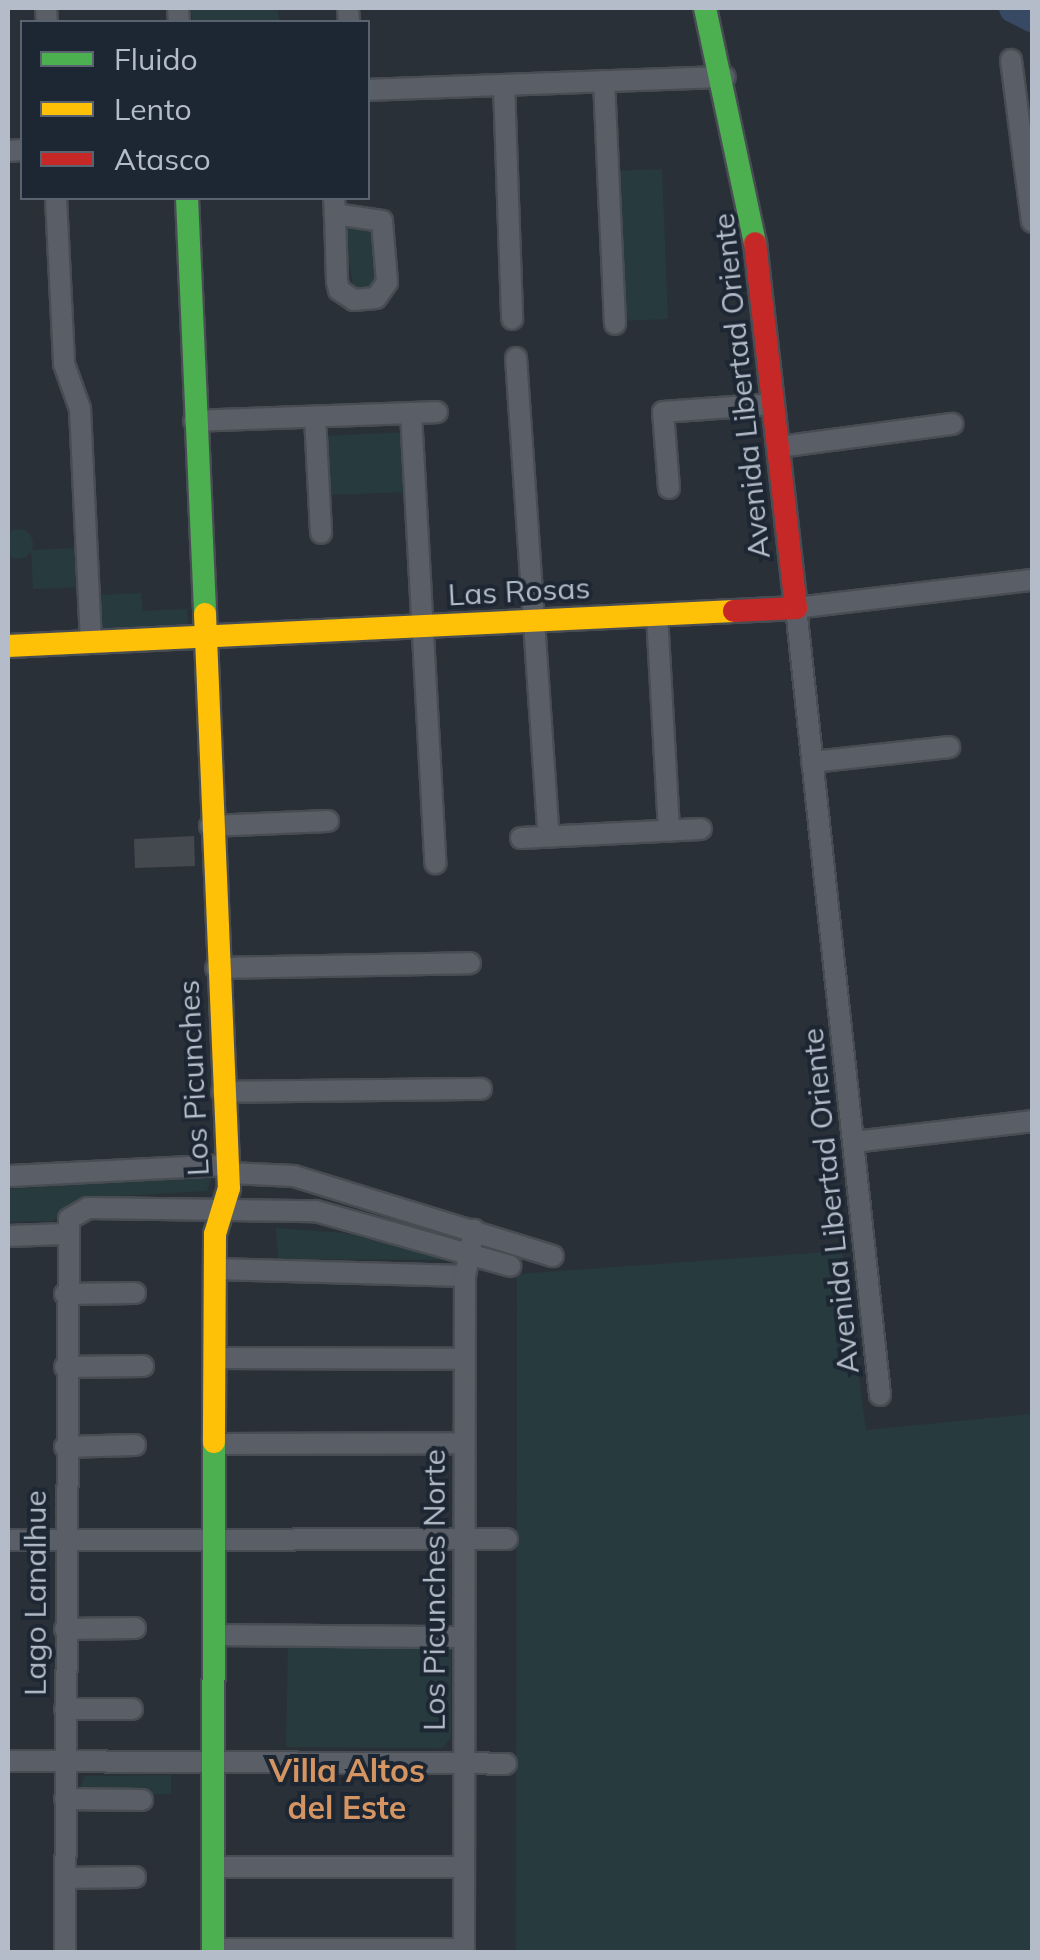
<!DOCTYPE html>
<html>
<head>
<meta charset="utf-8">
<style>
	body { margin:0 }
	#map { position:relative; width:1040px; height:1960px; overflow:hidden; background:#2a3038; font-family:Mulish,sans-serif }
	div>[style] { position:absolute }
	.green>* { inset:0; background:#273a3e }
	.round { border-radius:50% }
	.river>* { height:30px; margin:-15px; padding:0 15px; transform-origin:15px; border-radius:15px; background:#384963 }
	.building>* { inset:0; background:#444950 }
	.roads { filter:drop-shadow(2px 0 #484c53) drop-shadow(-2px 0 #484c53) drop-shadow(0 2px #484c53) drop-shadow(0 -2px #484c53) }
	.street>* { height:20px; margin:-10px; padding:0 10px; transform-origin:10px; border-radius:10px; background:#5a5e66 }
	.fast>* { height:22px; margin:-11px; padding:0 11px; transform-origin:11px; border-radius:11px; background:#4caf50 }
	.slow>* { height:22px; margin:-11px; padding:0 11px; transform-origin:11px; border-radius:11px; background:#ffc107 }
	.jam>* { height:22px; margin:-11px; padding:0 11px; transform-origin:11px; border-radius:11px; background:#c62828 }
	span { translate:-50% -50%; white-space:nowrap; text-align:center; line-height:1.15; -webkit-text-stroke:8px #1d2633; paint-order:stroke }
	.street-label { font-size:30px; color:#b4bcc9 }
	.neighbourhood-label { font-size:32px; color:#d59563; font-weight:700 }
	.frame { position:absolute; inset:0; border:10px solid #b4bcc9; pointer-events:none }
	.legend { position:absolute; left:20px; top:20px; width:350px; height:180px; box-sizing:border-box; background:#1d2633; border:2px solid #59626f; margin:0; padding:12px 18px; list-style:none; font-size:30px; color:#b4bcc9 }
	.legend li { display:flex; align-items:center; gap:20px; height:50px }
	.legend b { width:50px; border:2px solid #59626f }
</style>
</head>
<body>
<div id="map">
	<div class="green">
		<i style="clip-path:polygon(191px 8px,278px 8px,279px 22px,192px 22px)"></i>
		<i style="clip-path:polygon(662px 169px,668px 319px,621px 321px,615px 171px)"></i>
		<i style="clip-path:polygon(373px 222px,380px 284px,354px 292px,344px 230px)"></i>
		<i style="clip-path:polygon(408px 432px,410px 492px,327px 495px,325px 436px)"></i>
		<i class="round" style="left:3px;top:529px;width:30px;height:30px"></i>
		<i style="clip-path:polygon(79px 548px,81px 587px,33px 589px,31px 550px)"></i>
		<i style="clip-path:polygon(141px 593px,143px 611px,187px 609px,189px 635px,100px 639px,98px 595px)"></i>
		<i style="clip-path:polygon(213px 1173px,207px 1191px,86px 1198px,53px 1221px,8px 1222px,8px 1189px)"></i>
		<i style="clip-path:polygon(276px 1228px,344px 1233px,452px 1260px,278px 1259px)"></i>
		<i style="clip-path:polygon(842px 1251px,866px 1430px,1032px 1414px,1032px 1952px,516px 1952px,517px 1274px)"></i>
		<i style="clip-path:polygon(288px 1643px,451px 1643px,451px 1738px,442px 1748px,286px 1747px)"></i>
		<i style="clip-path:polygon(171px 1775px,171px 1794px,77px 1794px,85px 1776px)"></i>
	</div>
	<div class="river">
		<i style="left:1014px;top:8px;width:20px;rotate:27deg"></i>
	</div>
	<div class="building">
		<i style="clip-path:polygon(194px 836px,195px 866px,135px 868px,134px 839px)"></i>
	</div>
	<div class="roads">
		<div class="street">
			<i style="left:46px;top:8px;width:14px;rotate:86deg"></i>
			<i style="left:178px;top:8px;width:14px;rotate:86deg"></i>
			<i style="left:348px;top:8px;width:14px;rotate:86deg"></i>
			<i style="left:1011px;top:60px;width:163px;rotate:82.6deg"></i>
			<i style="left:604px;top:81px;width:243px;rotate:87.4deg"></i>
			<i style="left:504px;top:85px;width:234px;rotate:88deg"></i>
			<i style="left:368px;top:90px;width:357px;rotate:-2.1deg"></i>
			<i style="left:8px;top:151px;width:14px;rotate:-4deg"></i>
			<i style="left:56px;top:198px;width:166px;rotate:87.2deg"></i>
			<i style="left:64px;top:364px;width:48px;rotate:70.4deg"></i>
			<i style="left:80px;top:409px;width:233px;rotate:87.3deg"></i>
			<i style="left:334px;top:198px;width:16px;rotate:86deg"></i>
			<i style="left:335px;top:214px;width:67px;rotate:88.3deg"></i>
			<i style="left:337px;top:281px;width:9px;rotate:77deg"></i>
			<i style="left:339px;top:290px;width:18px;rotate:34deg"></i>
			<i style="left:354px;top:300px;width:22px;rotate:-5deg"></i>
			<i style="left:376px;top:298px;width:19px;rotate:-55deg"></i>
			<i style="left:387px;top:282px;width:61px;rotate:-94.7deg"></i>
			<i style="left:382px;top:221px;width:48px;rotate:-171.5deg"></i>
			<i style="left:516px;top:358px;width:479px;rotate:86.1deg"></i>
			<i style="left:411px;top:413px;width:451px;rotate:86.9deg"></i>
			<i style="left:315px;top:417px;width:116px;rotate:87deg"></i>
			<i style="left:194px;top:421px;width:243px;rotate:-2.1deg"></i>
			<i style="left:779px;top:447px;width:175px;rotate:-7.6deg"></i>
			<i style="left:669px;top:488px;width:76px;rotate:-94.5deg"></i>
			<i style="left:663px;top:412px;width:111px;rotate:-4.1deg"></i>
			<i style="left:657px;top:615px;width:216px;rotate:86.8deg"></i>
			<i style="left:812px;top:762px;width:138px;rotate:-6.2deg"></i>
			<i style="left:210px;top:826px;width:118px;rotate:-2.4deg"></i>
			<i style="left:521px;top:838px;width:180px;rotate:-2.9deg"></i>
			<i style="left:216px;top:968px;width:254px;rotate:-1.1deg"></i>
			<i style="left:222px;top:1092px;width:259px;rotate:-0.7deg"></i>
			<i style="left:854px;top:1142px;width:179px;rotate:-6.7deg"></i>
			<i style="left:229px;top:1173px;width:65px;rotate:2.6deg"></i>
			<i style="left:294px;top:1176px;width:271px;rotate:17.2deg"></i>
			<i style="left:10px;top:1176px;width:215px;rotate:-2.9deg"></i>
			<i style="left:8px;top:1236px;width:56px;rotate:-2deg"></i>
			<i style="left:215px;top:1269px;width:250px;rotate:1.6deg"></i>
			<i style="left:65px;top:1294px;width:70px;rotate:-0.8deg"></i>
			<i style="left:215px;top:1358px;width:249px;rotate:0.2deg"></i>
			<i style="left:65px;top:1367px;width:78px;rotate:-0.7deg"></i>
			<i style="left:880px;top:1395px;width:791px;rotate:-96.09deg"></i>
			<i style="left:796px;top:608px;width:238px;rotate:-6.8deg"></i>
			<i style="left:215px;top:1444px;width:249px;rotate:-0.2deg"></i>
			<i style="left:65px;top:1447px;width:70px;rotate:-1.6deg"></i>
			<i style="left:8px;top:1540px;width:499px;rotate:-0.1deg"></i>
			<i style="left:65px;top:1629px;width:70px;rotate:-0.8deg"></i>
			<i style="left:215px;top:1635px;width:249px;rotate:0.5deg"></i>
			<i style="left:65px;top:1709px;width:67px"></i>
			<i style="left:8px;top:1761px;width:498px;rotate:0.3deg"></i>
			<i style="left:65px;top:1799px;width:77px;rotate:0.7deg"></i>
			<i style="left:214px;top:1867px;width:250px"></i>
			<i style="left:65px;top:1878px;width:70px;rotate:-0.8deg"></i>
			<i style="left:213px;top:1949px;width:251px"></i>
			<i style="left:65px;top:1952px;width:733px;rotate:-89.69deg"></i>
			<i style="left:69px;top:1219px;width:22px;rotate:-30deg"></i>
			<i style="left:88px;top:1208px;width:228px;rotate:0.8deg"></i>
			<i style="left:316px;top:1211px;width:202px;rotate:15.8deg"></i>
			<i style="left:464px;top:1952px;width:676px;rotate:-89.92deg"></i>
			<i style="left:465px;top:1276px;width:47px;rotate:-78.9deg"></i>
		</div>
		<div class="fast">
			<i style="left:705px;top:8px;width:240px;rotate:78deg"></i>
			<i style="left:187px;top:198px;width:416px;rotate:87.5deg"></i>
			<i style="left:213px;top:1952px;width:510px;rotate:-89.89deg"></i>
		</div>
		<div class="slow">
			<i style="left:205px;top:614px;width:575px;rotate:87.61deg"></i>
			<i style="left:229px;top:1188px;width:48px;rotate:106.9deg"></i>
			<i style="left:215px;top:1234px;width:208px;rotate:90.3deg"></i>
			<i style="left:8px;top:646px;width:727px;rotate:-2.76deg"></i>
		</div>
		<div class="jam">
			<i style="left:734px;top:611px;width:62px;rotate:-2.8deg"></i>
			<i style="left:796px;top:608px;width:367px;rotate:-96.4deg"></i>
		</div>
	</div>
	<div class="street-label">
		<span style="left:741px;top:386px;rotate:-96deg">Avenida Libertad Oriente</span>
		<span style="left:519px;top:591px;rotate:-3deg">Las Rosas</span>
		<span style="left:193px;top:1078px;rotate:-93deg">Los Picunches</span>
		<span style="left:830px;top:1201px;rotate:-96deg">Avenida Libertad Oriente</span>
		<span style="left:434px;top:1590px;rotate:-90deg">Los Picunches Norte</span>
		<span style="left:35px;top:1593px;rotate:-90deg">Lago Lanalhue</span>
	</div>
	<div class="neighbourhood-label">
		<span style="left:347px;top:1789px">Villa Altos<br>del Este</span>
	</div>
	<div class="frame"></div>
	<ul class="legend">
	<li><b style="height:12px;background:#4caf50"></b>Fluido</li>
	<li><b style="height:12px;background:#ffc107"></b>Lento</li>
	<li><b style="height:12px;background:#c62828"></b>Atasco</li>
	</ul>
</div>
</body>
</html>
